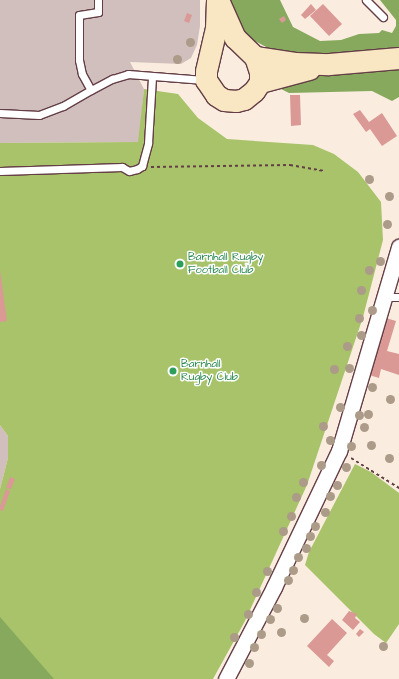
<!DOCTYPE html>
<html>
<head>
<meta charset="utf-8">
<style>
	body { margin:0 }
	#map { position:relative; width:399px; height:679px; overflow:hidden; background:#faeddf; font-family:"Architects Daughter",sans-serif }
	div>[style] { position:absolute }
	.industrial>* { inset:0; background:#d1bfbd }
	.green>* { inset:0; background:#a8c369 }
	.forest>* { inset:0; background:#86a95d }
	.building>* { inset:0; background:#da9995 }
	.path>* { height:2px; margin-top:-1px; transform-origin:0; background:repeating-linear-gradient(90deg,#643e46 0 3px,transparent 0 6px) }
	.roads { filter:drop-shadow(1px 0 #643e46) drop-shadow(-1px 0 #643e46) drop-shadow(0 1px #643e46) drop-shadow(0 -1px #643e46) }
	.service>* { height:7px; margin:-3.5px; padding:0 3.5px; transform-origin:3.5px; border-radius:3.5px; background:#fff }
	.minor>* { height:15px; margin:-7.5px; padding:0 7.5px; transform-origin:7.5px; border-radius:7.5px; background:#fff }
	.secondary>* { height:21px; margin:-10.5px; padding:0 10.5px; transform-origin:10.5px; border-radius:10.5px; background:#f9e7c3 }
	.trees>* { width:9px; height:9px; margin:-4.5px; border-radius:50%; background:#ab9b88 }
	.dots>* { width:11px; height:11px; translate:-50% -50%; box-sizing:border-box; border:2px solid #fff; border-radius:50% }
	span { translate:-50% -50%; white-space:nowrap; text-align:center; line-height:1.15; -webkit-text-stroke:3px #fff; paint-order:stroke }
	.leisure-label { font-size:11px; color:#27864d }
	.left { translate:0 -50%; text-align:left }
</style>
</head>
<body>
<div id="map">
	<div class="industrial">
		<i style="clip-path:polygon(0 0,200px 0,200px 26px,197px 45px,191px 58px,181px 64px,130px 62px,144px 89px,139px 142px,0 143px)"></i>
		<i style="clip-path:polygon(0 425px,8px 436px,8px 458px,0 489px)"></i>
	</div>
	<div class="green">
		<i style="clip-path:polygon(144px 89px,178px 94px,198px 118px,227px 139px,313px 145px,334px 154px,358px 172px,381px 202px,383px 240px,363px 317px,307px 485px,245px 621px,213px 679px,0 679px,0 489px,8px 458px,8px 436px,0 425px,0 143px,138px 142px)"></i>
		<i style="clip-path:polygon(355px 464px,371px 472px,399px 493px,399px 624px,386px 643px,374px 634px,305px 565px,309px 552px)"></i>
	</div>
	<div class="forest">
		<i style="clip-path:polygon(227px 0,280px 0,293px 27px,320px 41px,341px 40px,359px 34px,379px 33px,382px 30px,392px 33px,396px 26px,396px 20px,380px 0,399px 0,399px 47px,313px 55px,268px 48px,244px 35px)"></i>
		<i style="clip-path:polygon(399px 67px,399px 97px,392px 101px,372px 91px,289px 93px,271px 84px,313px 74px)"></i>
		<i style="clip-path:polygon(0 617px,54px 679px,0 679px)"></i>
	</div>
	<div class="building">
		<i style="clip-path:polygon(311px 4px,316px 10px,305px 19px,301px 15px)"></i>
		<i style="clip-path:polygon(323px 4px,342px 24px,329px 36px,310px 16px)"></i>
		<i style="clip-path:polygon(187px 13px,192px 15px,189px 23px,184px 21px)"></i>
		<i style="clip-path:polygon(284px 16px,286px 20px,282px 23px,279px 19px)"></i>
		<i style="clip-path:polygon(290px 95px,300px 95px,301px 125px,291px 126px)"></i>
		<i style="clip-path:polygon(360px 110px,369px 122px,382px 113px,397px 136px,382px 146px,370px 129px,366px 132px,353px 114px)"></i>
		<i style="clip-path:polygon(0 270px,7px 321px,0 322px)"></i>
		<i style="clip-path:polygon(386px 318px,396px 321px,387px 351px,399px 354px,399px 375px,381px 369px,379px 378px,369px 375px)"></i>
		<i style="clip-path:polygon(10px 477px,15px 479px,11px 489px,6px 488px)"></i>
		<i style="clip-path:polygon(6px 489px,10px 491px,3px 511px,0 510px,0 506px)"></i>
		<i style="clip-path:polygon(349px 611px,357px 614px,355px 618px,360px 622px,353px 630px,342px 620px)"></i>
		<i style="clip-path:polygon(332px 619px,347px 633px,327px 655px,334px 661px,329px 667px,307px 646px)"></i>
		<i style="clip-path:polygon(360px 629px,364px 632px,359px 637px,356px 634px)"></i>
	</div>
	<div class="path">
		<i style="left:151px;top:167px;width:139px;rotate:-0.8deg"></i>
		<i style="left:290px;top:165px;width:35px;rotate:10deg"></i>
		<i style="left:351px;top:458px;width:57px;rotate:32deg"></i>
	</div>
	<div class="roads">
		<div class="service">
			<i style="left:98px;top:0;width:12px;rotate:90deg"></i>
			<i style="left:98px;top:12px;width:19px;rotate:171deg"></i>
			<i style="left:79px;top:15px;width:45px;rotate:90deg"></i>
			<i style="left:79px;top:60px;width:14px;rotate:78deg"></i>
			<i style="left:82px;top:74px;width:18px;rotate:61deg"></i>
			<i style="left:91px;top:90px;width:24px;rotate:-28deg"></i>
			<i style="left:112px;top:79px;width:17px;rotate:-17deg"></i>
			<i style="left:128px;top:74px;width:76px;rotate:4.5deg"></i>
			<i style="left:366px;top:0;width:24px;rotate:45deg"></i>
			<i style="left:0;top:113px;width:39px;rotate:3deg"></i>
			<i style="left:39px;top:115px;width:26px;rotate:-21deg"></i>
			<i style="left:63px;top:106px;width:32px;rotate:-30deg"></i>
			<i style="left:0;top:171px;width:122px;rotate:-1.9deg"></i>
			<i style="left:122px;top:167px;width:8px;rotate:30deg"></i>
			<i style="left:129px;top:171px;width:8px;rotate:-14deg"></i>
			<i style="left:137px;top:169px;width:6px;rotate:-31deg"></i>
			<i style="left:142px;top:166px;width:24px;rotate:-75deg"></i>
			<i style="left:148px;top:143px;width:66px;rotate:-86.5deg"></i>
			<i style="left:384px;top:297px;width:15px"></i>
		</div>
		<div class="minor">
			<i style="left:226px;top:679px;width:104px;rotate:-62.4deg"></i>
			<i style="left:274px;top:587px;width:151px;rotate:-64.5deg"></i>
			<i style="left:339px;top:451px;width:213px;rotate:-73.6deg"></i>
		</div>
		<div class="secondary">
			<i style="left:217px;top:0;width:28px;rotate:92deg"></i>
			<i style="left:216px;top:28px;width:44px;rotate:103.1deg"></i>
			<i style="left:206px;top:71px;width:9px;rotate:90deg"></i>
			<i style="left:206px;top:80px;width:18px;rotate:56deg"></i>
			<i style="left:216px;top:95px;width:9px;rotate:32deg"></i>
			<i style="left:224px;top:100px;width:12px;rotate:5deg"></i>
			<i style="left:236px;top:101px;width:8px;rotate:-14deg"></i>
			<i style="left:244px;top:99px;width:13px;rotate:-39deg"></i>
			<i style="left:254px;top:91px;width:11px;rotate:-56deg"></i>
			<i style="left:260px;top:82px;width:10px;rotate:-90deg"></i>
			<i style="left:260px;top:72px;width:16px;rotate:-108deg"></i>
			<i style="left:255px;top:57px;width:28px;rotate:-136deg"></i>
			<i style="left:235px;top:38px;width:42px;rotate:-114.1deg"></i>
			<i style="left:255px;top:57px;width:40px;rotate:8.5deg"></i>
			<i style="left:295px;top:63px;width:34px;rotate:2deg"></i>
			<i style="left:329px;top:64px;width:70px;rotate:-4.9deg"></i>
			<i style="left:260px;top:82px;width:51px;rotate:-14.9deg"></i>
		</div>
	</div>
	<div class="trees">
		<i style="left:190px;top:42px"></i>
		<i style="left:177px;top:59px"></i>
		<i style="left:369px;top:179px"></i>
		<i style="left:389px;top:196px"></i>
		<i style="left:387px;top:224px"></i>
		<i style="left:380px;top:261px"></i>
		<i style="left:369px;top:270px"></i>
		<i style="left:361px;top:290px"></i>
		<i style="left:372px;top:310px"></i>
		<i style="left:359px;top:318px"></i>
		<i style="left:361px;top:335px"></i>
		<i style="left:347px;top:346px"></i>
		<i style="left:349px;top:368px"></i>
		<i style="left:334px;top:369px"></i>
		<i style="left:372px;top:387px"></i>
		<i style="left:390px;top:399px"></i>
		<i style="left:340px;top:407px"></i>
		<i style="left:368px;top:414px"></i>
		<i style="left:359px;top:415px"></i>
		<i style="left:323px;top:426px"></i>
		<i style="left:364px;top:427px"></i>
		<i style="left:330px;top:440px"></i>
		<i style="left:371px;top:445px"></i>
		<i style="left:351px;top:446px"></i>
		<i style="left:389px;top:458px"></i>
		<i style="left:321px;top:465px"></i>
		<i style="left:346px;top:467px"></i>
		<i style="left:303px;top:482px"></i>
		<i style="left:337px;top:485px"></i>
		<i style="left:330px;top:496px"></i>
		<i style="left:296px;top:497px"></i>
		<i style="left:325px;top:512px"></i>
		<i style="left:291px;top:516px"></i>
		<i style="left:315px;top:526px"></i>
		<i style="left:283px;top:531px"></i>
		<i style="left:310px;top:536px"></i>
		<i style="left:306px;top:548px"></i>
		<i style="left:298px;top:557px"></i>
		<i style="left:293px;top:570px"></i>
		<i style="left:267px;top:571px"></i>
		<i style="left:288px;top:580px"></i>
		<i style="left:256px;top:592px"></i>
		<i style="left:277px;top:608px"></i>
		<i style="left:248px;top:614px"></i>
		<i style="left:304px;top:618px"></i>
		<i style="left:270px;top:619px"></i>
		<i style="left:281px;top:632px"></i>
		<i style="left:261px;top:634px"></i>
		<i style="left:234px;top:637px"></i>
		<i style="left:383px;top:646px"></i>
		<i style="left:254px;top:647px"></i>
		<i style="left:249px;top:663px"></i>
	</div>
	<div class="dots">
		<i style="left:180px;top:264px;background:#2e9e5b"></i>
		<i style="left:173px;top:371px;background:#2e9e5b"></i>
	</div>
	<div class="leisure-label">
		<span class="left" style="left:188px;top:264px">Barnhall Rugby<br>Football Club</span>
		<span class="left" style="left:181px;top:371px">Barnhall<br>Rugby Club</span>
	</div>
</div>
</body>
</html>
